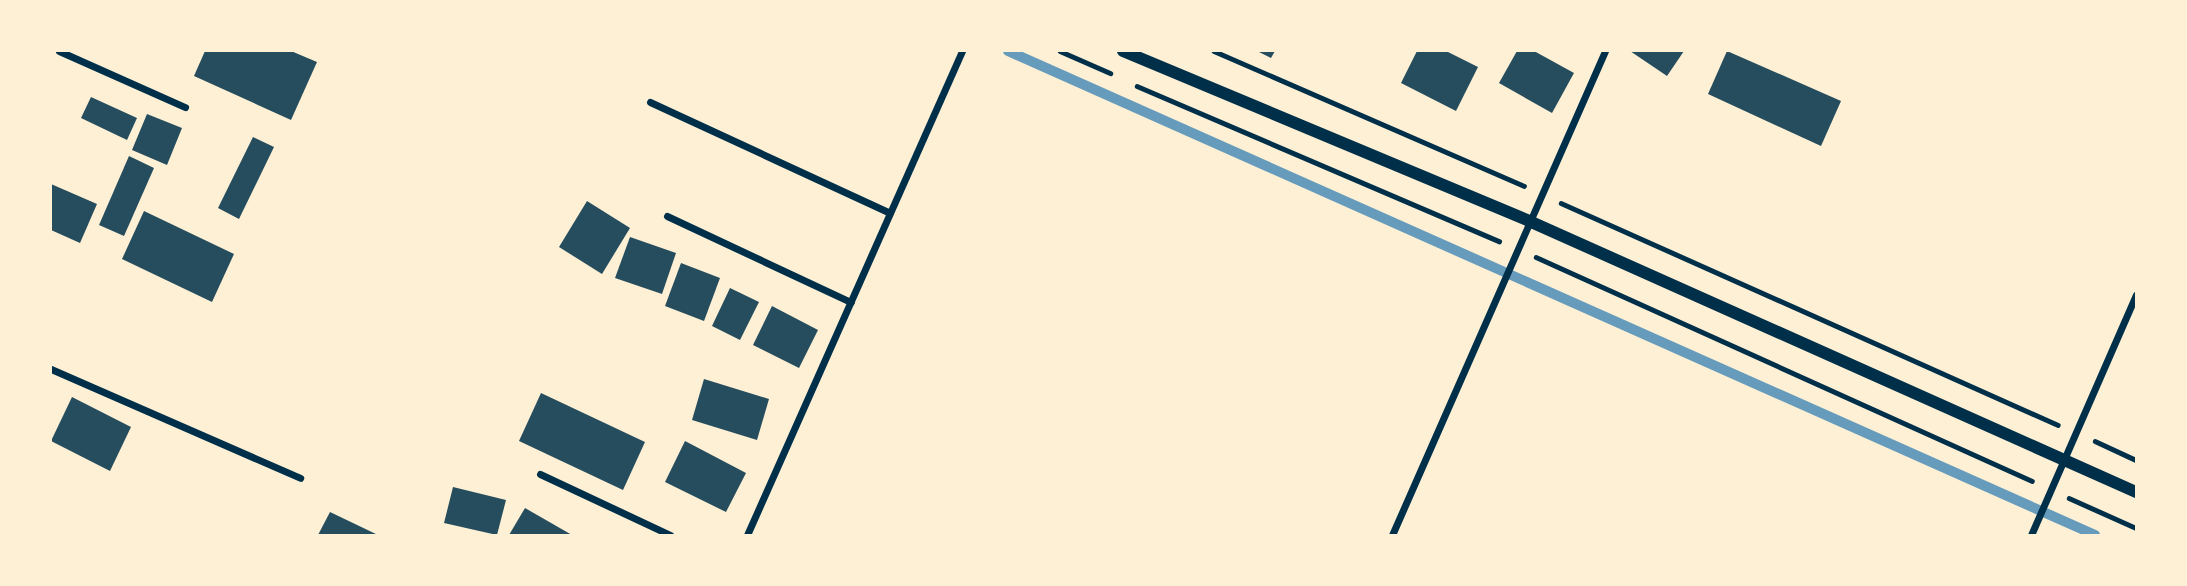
<!DOCTYPE html>
<html>
<head>
<meta charset="utf-8">
<style>
	body { margin:0 }
	#map { position:relative; width:2187px; height:586px; overflow:hidden; background:#fdf0d5; font-family:Karla,sans-serif }
	div>[style] { position:absolute }
	.stream>* { height:10px; margin:-5px; padding:0 5px; transform-origin:5px; border-radius:5px; background:#669bbc }
	.building>* { inset:0; background:#264d5e }
	.path>* { height:4.5px; margin:-2.25px; padding:0 2.25px; transform-origin:2.25px; border-radius:2.25px; background:#003049 }
	.minor>* { height:7px; margin:-3.5px; padding:0 3.5px; transform-origin:3.5px; border-radius:3.5px; background:#003049 }
	.tertiary>* { height:12px; margin:-6px; padding:0 6px; transform-origin:6px; border-radius:6px; background:#003049 }
	span { translate:-50% -50%; white-space:nowrap; text-align:center; line-height:1.15; -webkit-text-stroke:6px #fdf0d5; paint-order:stroke }
	.frame { position:absolute; inset:0; border:52px solid #fdf0d5; pointer-events:none }
</style>
</head>
<body>
<div id="map">
	<div class="stream">
		<i style="left:1008px;top:51px;width:1190px;rotate:24deg"></i>
	</div>
	<div class="building">
		<i style="clip-path:polygon(205px 51px,291px 51px,317px 62px,291px 120px,194px 76px)"></i>
		<i style="clip-path:polygon(1257px 51px,1275px 51px,1271px 58px)"></i>
		<i style="clip-path:polygon(1417px 51px,1446px 51px,1478px 67px,1456px 111px,1401px 83px)"></i>
		<i style="clip-path:polygon(1517px 51px,1534px 51px,1574px 73px,1552px 113px,1499px 83px)"></i>
		<i style="clip-path:polygon(1630px 51px,1684px 51px,1667px 76px)"></i>
		<i style="clip-path:polygon(1727px 51px,1841px 101px,1821px 146px,1708px 94px)"></i>
		<i style="clip-path:polygon(91px 97px,137px 118px,127px 140px,81px 118px)"></i>
		<i style="clip-path:polygon(147px 114px,182px 128px,167px 165px,132px 150px)"></i>
		<i style="clip-path:polygon(253px 137px,274px 147px,239px 219px,218px 208px)"></i>
		<i style="clip-path:polygon(129px 156px,154px 168px,124px 236px,99px 225px)"></i>
		<i style="clip-path:polygon(51px 184px,97px 204px,80px 243px,51px 230px)"></i>
		<i style="clip-path:polygon(587px 201px,630px 228px,602px 274px,559px 247px)"></i>
		<i style="clip-path:polygon(144px 211px,234px 254px,212px 302px,122px 259px)"></i>
		<i style="clip-path:polygon(630px 237px,676px 253px,662px 294px,615px 278px)"></i>
		<i style="clip-path:polygon(681px 263px,720px 278px,704px 321px,665px 306px)"></i>
		<i style="clip-path:polygon(730px 288px,759px 302px,740px 340px,712px 326px)"></i>
		<i style="clip-path:polygon(772px 306px,818px 330px,799px 368px,753px 345px)"></i>
		<i style="clip-path:polygon(704px 379px,769px 399px,757px 440px,692px 420px)"></i>
		<i style="clip-path:polygon(541px 393px,645px 442px,623px 490px,519px 441px)"></i>
		<i style="clip-path:polygon(72px 397px,131px 427px,110px 471px,51px 441px)"></i>
		<i style="clip-path:polygon(685px 441px,746px 473px,726px 512px,665px 482px)"></i>
		<i style="clip-path:polygon(453px 487px,506px 500px,497px 535px,444px 523px)"></i>
		<i style="clip-path:polygon(525px 508px,572px 535px,509px 535px)"></i>
		<i style="clip-path:polygon(330px 512px,378px 535px,318px 535px)"></i>
	</div>
	<div class="path">
		<i style="left:1060px;top:51px;width:55px;rotate:23.7deg"></i>
		<i style="left:1214px;top:51px;width:338px;rotate:23.5deg"></i>
		<i style="left:1137px;top:86px;width:394px;rotate:23.2deg"></i>
		<i style="left:1561px;top:203px;width:544px;rotate:24.07deg"></i>
		<i style="left:1536px;top:257px;width:544px;rotate:24.3deg"></i>
		<i style="left:2095px;top:441px;width:45px;rotate:24.9deg"></i>
		<i style="left:2069px;top:498px;width:73px;rotate:24.1deg"></i>
	</div>
	<div class="minor">
		<i style="left:59px;top:51px;width:138px;rotate:24deg"></i>
		<i style="left:650px;top:102px;width:264px;rotate:24.8deg"></i>
		<i style="left:667px;top:216px;width:203px;rotate:25.1deg"></i>
		<i style="left:51px;top:369px;width:272px;rotate:23.6deg"></i>
		<i style="left:540px;top:474px;width:144px;rotate:25.1deg"></i>
		<i style="left:747px;top:535px;width:530px;rotate:-66.05deg"></i>
		<i style="left:1392px;top:535px;width:529px;rotate:-66.25deg"></i>
		<i style="left:2031px;top:535px;width:262px;rotate:-66.4deg"></i>
	</div>
	<div class="tertiary">
		<i style="left:1123px;top:51px;width:440px;rotate:22.7deg"></i>
		<i style="left:1529px;top:221px;width:665px;rotate:24.06deg"></i>
	</div>
	<div class="frame"></div>
</div>
</body>
</html>
